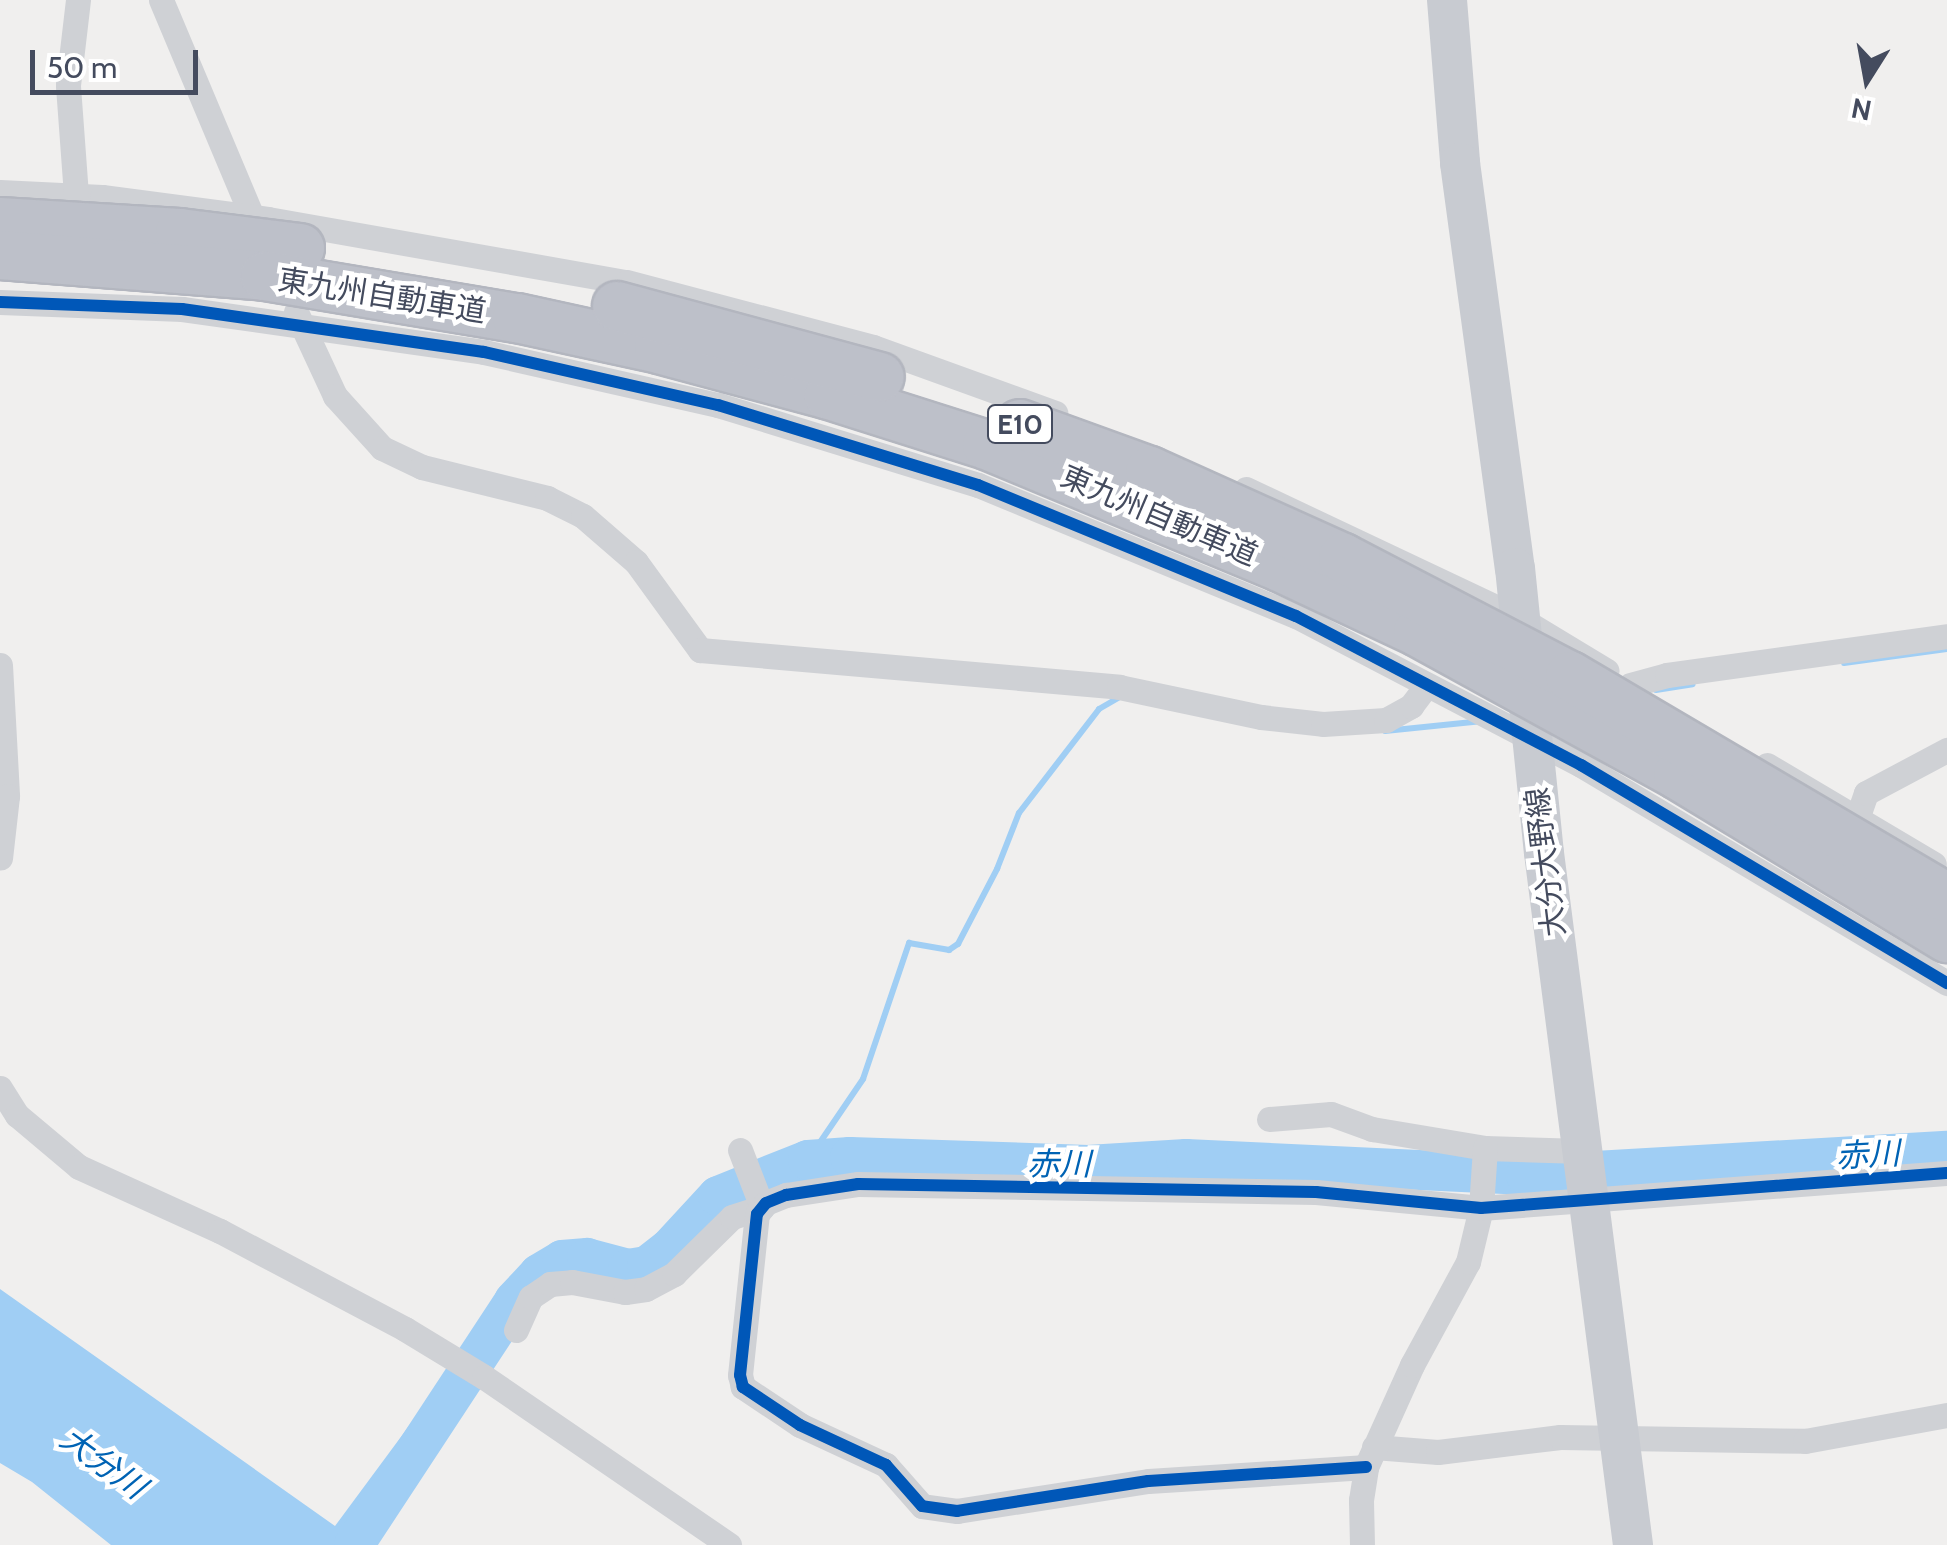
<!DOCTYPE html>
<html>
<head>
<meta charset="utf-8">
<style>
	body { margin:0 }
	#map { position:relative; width:1947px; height:1545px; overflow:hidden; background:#f0efee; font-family:Cabin,"Noto Sans JP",sans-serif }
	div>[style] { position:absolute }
	.water>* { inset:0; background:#a0cef4 }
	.stream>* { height:6px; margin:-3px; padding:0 3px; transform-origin:3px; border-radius:3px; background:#a0cef4 }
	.river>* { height:40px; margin:-20px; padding:0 20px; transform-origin:20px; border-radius:20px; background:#a0cef4 }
	.street>* { height:25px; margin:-12.5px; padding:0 12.5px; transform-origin:12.5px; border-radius:12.5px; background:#cfd1d5 }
	.primary>* { height:40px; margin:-20px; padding:0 20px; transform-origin:20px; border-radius:20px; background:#c8cbd1 }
	.bridges { filter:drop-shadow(2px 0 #b3b6bf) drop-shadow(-2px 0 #b3b6bf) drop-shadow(0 2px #b3b6bf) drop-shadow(0 -2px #b3b6bf) }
	.highway-bridge>* { height:48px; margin:-24px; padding:0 24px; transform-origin:24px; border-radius:24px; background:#bdc0c9 }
	.cycleway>* { height:12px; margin:-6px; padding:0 6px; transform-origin:6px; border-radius:6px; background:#0057b8 }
	span { translate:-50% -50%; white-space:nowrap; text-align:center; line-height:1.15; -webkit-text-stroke:9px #fff; paint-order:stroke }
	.shield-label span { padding:2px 8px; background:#fff; border:2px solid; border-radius:8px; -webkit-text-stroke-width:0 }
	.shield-label { font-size:28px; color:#444b5e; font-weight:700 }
	.street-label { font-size:30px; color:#444b5e }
	.water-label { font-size:32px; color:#0063b4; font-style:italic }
	.north { position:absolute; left:1817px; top:30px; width:100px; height:100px; -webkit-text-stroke:8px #fff; paint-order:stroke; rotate:191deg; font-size:28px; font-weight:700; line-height:40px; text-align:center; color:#444b5e }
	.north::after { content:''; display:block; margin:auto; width:35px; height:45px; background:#444b5e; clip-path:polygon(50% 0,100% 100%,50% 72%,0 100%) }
	.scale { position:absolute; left:30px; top:50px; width:168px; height:45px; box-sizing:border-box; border:5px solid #444b5e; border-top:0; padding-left:12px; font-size:30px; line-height:35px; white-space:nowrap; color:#444b5e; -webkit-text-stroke:8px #fff; paint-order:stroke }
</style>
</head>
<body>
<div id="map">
	<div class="water">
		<i style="clip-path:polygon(0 1289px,335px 1526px,423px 1407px,442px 1418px,364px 1545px,111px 1545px,32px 1482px,0 1463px)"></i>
	</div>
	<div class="stream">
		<i style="left:1844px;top:663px;width:104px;rotate:-7.7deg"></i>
		<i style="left:1656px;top:690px;width:37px;rotate:-9deg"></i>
		<i style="left:1385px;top:731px;width:98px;rotate:-5.9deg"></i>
		<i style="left:808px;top:1160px;width:98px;rotate:-55.8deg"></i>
		<i style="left:863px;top:1079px;width:144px;rotate:-71.3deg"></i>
		<i style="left:909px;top:943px;width:41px;rotate:9.9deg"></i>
		<i style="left:949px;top:950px;width:11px;rotate:-34deg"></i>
		<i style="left:958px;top:944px;width:85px;rotate:-62.5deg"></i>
		<i style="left:997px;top:869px;width:60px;rotate:-68.6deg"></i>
		<i style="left:1019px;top:813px;width:131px;rotate:-52.4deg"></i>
		<i style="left:1099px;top:709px;width:24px;rotate:-30deg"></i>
	</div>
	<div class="river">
		<i style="left:354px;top:1545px;width:292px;rotate:-56.7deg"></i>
		<i style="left:514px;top:1301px;width:37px;rotate:-47deg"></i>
		<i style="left:539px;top:1274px;width:27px;rotate:-31deg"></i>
		<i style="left:562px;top:1260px;width:25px;rotate:-5deg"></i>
		<i style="left:587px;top:1258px;width:42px;rotate:15deg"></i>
		<i style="left:628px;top:1269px;width:19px;rotate:-9deg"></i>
		<i style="left:647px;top:1266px;width:28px;rotate:-38deg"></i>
		<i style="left:669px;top:1249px;width:72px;rotate:-47.2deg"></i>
		<i style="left:718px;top:1196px;width:97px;rotate:-21.8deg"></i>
		<i style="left:808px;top:1160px;width:42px;rotate:-4.1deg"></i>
		<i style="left:850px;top:1157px;width:238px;rotate:1.9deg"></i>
		<i style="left:1088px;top:1165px;width:98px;rotate:-3.5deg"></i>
		<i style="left:1186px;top:1159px;width:340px;rotate:2.7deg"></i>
		<i style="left:1526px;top:1175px;width:422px;rotate:-3.3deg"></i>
	</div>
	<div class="street">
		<i style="left:161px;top:0;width:245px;rotate:67.2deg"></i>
		<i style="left:0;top:192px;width:102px;rotate:2.8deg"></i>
		<i style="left:102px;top:197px;width:167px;rotate:7.5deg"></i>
		<i style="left:268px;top:219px;width:364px;rotate:10deg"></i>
		<i style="left:627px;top:282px;width:254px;rotate:14.8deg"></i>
		<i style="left:873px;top:347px;width:194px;rotate:19.9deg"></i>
		<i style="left:76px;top:195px;width:110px;rotate:-94.2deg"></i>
		<i style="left:68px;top:85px;width:86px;rotate:-83.3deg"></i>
		<i style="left:0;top:302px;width:182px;rotate:2.2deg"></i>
		<i style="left:182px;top:309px;width:305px;rotate:8.1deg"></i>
		<i style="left:484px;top:352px;width:240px;rotate:12.8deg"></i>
		<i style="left:718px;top:405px;width:272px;rotate:17.1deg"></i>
		<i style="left:978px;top:485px;width:344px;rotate:22.4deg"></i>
		<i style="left:1296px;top:616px;width:322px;rotate:27.6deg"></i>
		<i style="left:1581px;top:765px;width:426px;rotate:30.8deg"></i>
		<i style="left:296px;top:312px;width:93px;rotate:65.1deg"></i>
		<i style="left:335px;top:396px;width:70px;rotate:47.9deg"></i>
		<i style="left:382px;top:448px;width:44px;rotate:25.4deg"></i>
		<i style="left:422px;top:467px;width:129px;rotate:13.9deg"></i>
		<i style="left:547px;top:498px;width:40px;rotate:26.6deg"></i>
		<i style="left:583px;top:516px;width:70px;rotate:41deg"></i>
		<i style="left:636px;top:562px;width:109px;rotate:54deg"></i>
		<i style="left:700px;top:650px;width:421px;rotate:5deg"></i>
		<i style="left:1119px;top:687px;width:145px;rotate:11.9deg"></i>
		<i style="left:1261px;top:717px;width:62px;rotate:6.4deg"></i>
		<i style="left:1323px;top:724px;width:63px;rotate:-3.6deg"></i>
		<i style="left:1386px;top:720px;width:29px;rotate:-29deg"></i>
		<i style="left:1411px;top:706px;width:26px;rotate:-53deg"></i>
		<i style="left:1246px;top:489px;width:304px;rotate:25.3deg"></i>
		<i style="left:1521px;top:619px;width:100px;rotate:31.2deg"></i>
		<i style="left:0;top:665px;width:131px;rotate:86.9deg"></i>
		<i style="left:7px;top:796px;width:62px;rotate:96.4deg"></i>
		<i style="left:1630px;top:685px;width:38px;rotate:-15deg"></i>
		<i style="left:1667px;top:675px;width:283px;rotate:-7.9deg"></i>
		<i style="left:1767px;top:765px;width:194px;rotate:30.7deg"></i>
		<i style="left:1858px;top:816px;width:24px;rotate:-71deg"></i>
		<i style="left:1866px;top:793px;width:92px;rotate:-28deg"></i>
		<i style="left:0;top:1088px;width:32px;rotate:58deg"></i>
		<i style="left:17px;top:1115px;width:81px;rotate:40deg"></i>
		<i style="left:79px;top:1167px;width:155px;rotate:24.4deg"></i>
		<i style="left:220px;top:1231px;width:209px;rotate:27.9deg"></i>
		<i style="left:405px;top:1329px;width:92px;rotate:31.3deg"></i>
		<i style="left:484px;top:1377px;width:297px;rotate:34.4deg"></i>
		<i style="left:1269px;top:1119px;width:62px;rotate:-4.6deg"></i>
		<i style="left:1331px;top:1114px;width:44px;rotate:20.1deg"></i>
		<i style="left:1372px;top:1129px;width:115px;rotate:9.5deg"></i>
		<i style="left:1485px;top:1148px;width:97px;rotate:1.8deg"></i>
		<i style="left:516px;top:1330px;width:36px;rotate:-66deg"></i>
		<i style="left:531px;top:1297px;width:23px;rotate:-34deg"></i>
		<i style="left:550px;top:1284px;width:22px;rotate:-5deg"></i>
		<i style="left:572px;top:1282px;width:54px;rotate:10.7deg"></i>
		<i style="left:625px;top:1292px;width:21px;rotate:-8deg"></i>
		<i style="left:646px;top:1289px;width:32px;rotate:-28deg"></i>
		<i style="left:674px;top:1274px;width:81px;rotate:-44.5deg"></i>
		<i style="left:732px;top:1217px;width:32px;rotate:-18deg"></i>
		<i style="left:762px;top:1207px;width:61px;rotate:-111.1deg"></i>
		<i style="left:1374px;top:1447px;width:64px;rotate:4.5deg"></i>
		<i style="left:1438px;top:1452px;width:123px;rotate:-7deg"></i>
		<i style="left:1560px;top:1437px;width:245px;rotate:0.9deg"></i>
		<i style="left:1805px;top:1441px;width:144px;rotate:-10.4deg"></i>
		<i style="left:1366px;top:1467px;width:218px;rotate:176.3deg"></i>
		<i style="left:1148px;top:1481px;width:193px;rotate:171.1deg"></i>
		<i style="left:957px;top:1511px;width:35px;rotate:-172deg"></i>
		<i style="left:922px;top:1506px;width:55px;rotate:-131.3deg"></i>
		<i style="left:886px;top:1465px;width:95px;rotate:-155.1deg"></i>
		<i style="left:800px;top:1425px;width:69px;rotate:-146.3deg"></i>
		<i style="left:743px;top:1387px;width:12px;rotate:-104deg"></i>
		<i style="left:740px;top:1375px;width:162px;rotate:-84deg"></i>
		<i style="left:757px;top:1214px;width:14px;rotate:-51deg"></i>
		<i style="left:766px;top:1203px;width:22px;rotate:-22deg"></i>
		<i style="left:786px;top:1195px;width:73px;rotate:-8.7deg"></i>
		<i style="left:858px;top:1184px;width:458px;rotate:1deg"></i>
		<i style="left:1316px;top:1192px;width:166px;rotate:5.5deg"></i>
		<i style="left:1481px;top:1208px;width:467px;rotate:-4.3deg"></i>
		<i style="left:1362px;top:1545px;width:45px;rotate:-91.3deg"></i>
		<i style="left:1361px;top:1500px;width:33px;rotate:-81deg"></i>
		<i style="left:1366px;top:1467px;width:112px;rotate:-65.7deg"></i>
		<i style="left:1412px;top:1365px;width:117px;rotate:-61.5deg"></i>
		<i style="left:1468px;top:1262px;width:56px;rotate:-76.5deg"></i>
		<i style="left:1481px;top:1208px;width:60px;rotate:-86.2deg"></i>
	</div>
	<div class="primary">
		<i style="left:1447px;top:0;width:164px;rotate:85.4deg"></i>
		<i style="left:1460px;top:163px;width:409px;rotate:82.3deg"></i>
		<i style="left:1515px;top:568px;width:286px;rotate:84.2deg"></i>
		<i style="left:1544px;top:853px;width:698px;rotate:82.67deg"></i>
	</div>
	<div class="bridges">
		<div class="highway-bridge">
			<i style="left:0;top:222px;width:180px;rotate:3.5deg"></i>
			<i style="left:180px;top:233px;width:121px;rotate:7.1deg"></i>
			<i style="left:0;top:255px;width:266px;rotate:4.5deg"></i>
			<i style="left:265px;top:276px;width:255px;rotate:9.5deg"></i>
			<i style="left:517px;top:318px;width:145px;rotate:12.3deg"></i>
			<i style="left:659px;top:349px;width:176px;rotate:15.1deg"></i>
			<i style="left:829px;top:395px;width:166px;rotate:17.6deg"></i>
			<i style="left:987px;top:445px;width:317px;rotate:22.6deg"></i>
			<i style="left:1280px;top:567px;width:153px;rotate:25.2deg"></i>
			<i style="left:1418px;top:632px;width:297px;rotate:28.8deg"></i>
			<i style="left:1678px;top:775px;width:315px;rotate:31.2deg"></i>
			<i style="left:617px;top:306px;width:272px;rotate:15.1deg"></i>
			<i style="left:1020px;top:424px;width:138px;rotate:19.9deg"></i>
			<i style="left:1150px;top:471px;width:212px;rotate:24.3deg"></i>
			<i style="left:1343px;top:558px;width:256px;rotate:27.5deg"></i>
			<i style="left:1570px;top:676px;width:438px;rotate:30.5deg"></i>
		</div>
	</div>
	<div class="cycleway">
		<i style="left:0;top:302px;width:182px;rotate:2.2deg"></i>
		<i style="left:182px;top:309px;width:305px;rotate:8.1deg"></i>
		<i style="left:484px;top:352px;width:240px;rotate:12.8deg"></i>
		<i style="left:718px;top:405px;width:272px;rotate:17.1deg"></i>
		<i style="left:978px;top:485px;width:344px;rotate:22.4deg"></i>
		<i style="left:1296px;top:616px;width:322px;rotate:27.6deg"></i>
		<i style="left:1581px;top:765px;width:426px;rotate:30.8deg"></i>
		<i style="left:1366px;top:1467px;width:218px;rotate:176.3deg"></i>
		<i style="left:1148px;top:1481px;width:193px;rotate:171.1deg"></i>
		<i style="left:957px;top:1511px;width:35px;rotate:-172deg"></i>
		<i style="left:922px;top:1506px;width:55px;rotate:-131.3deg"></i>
		<i style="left:886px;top:1465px;width:95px;rotate:-155.1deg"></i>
		<i style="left:800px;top:1425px;width:69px;rotate:-146.3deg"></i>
		<i style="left:743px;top:1387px;width:12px;rotate:-104deg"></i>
		<i style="left:740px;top:1375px;width:162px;rotate:-84deg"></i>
		<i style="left:757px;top:1214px;width:14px;rotate:-51deg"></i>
		<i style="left:766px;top:1203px;width:22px;rotate:-22deg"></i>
		<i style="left:786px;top:1195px;width:73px;rotate:-8.7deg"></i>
		<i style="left:858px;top:1184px;width:458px;rotate:1deg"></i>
		<i style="left:1316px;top:1192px;width:166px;rotate:5.5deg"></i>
		<i style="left:1481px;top:1208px;width:467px;rotate:-4.3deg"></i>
	</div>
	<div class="shield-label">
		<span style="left:1020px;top:424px">E10</span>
	</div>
	<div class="street-label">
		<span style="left:382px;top:296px;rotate:9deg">東九州自動車道</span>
		<span style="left:1159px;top:516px;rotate:23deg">東九州自動車道</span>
		<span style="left:1546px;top:862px;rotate:-97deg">大分大野線</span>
	</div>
	<div class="water-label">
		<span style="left:1868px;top:1155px;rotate:-3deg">赤川</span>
		<span style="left:1059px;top:1164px">赤川</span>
		<span style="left:103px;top:1463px;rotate:36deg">大分川</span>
	</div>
	<div class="north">N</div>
	<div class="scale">50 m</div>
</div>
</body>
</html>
